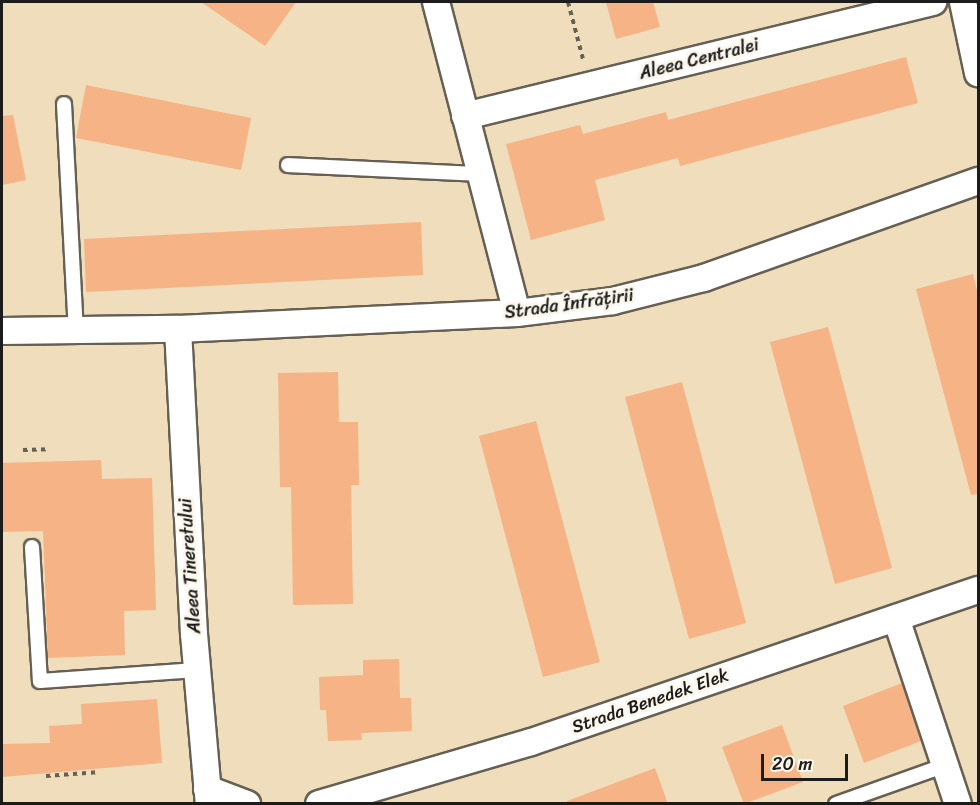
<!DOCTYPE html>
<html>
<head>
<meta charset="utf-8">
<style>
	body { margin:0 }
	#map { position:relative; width:980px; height:805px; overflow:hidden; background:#efddbc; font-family:Sriracha,sans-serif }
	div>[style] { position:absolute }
	.building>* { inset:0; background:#f5b386 }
	.path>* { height:4px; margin-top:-2px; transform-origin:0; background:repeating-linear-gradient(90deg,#666054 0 4.5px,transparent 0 9px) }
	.roads { filter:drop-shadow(2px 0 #666054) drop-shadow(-2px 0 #666054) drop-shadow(0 2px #666054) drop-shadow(0 -2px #666054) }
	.lane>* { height:14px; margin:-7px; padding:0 7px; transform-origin:7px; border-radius:7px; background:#fff }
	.street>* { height:26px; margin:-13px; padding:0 13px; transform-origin:13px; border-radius:13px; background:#fff }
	span { translate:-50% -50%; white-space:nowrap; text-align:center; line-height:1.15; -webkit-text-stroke:6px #fbf7ec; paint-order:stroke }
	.street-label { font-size:18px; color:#1c1c1c }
	.frame { position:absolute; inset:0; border:3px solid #1c1c1c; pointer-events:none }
	.scale { position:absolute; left:761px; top:754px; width:87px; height:27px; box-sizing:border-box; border:3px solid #1c1c1c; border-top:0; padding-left:8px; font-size:18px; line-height:21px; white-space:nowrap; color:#1c1c1c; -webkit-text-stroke:4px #fbf7ec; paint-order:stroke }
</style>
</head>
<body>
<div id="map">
	<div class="building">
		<i style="clip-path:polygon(201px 2px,296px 2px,265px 46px)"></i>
		<i style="clip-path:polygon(606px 2px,653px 2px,660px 27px,616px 39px)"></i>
		<i style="clip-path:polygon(906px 57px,918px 103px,680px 166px,678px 158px,595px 180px,605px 220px,531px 240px,506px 144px,580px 125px,583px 134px,666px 112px,668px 120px)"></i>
		<i style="clip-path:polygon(86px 85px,251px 118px,241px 170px,76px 138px)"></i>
		<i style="clip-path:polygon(13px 115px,26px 180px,2px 185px,2px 116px)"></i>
		<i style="clip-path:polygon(421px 222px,423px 275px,86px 292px,84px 239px)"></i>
		<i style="clip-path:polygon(973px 274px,978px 295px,978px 494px,971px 495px,916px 289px)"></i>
		<i style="clip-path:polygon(828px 327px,892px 568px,835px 584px,770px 342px)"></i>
		<i style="clip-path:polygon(338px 372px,339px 422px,358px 422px,359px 485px,351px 485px,353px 604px,293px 605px,291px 487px,280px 487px,278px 373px)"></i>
		<i style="clip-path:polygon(682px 382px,746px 623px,689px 639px,625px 397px)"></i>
		<i style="clip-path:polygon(536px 421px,600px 662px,543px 677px,479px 436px)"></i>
		<i style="clip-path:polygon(101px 460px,102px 479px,152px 478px,156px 610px,124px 611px,125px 655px,48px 658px,43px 531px,2px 532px,2px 463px)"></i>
		<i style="clip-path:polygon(399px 659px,400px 698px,411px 698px,412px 731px,361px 733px,362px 740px,328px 741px,326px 710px,320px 710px,319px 677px,363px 675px,363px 660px)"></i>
		<i style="clip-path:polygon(902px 683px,921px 741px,864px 763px,843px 706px)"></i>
		<i style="clip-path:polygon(157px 699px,162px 763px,2px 777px,2px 744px,50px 743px,49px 726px,82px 724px,81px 704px)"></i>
		<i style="clip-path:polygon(782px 725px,803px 782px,744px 804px,722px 747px)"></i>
		<i style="clip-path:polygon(655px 768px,668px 804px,567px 804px,567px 801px)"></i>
	</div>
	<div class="path">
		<i style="left:568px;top:2px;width:59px;rotate:75.3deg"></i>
		<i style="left:23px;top:450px;width:25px;rotate:-2deg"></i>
		<i style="left:46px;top:776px;width:54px;rotate:-4.2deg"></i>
	</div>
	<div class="roads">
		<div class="lane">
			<i style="left:64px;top:104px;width:227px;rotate:87deg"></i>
			<i style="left:288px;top:165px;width:192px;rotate:2.7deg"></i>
			<i style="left:32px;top:547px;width:134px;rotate:86.6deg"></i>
			<i style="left:40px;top:681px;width:157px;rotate:-4deg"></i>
			<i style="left:836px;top:804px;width:117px;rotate:-19.5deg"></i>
		</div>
		<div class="street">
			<i style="left:436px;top:2px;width:321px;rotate:75.4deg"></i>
			<i style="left:963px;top:2px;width:73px;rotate:78.1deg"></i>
			<i style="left:465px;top:116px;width:482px;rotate:-13.7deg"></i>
			<i style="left:178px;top:329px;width:305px;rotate:87deg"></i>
			<i style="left:194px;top:634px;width:171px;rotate:85deg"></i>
			<i style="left:2px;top:331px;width:176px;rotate:-0.7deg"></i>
			<i style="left:178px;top:329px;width:339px;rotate:-2.7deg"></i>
			<i style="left:517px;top:313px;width:97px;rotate:-7.1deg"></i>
			<i style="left:613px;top:301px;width:94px;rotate:-14.2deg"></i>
			<i style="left:704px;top:278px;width:291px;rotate:-19.5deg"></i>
			<i style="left:896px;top:618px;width:196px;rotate:71.6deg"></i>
			<i style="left:207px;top:789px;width:43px;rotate:20.6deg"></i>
			<i style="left:319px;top:804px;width:221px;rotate:-16.3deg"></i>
			<i style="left:531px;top:742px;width:472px;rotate:-18.8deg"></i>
		</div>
	</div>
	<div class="street-label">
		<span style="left:699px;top:59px;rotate:-14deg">Aleea Centralei</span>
		<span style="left:569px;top:304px;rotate:-8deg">Strada Înfrățirii</span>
		<span style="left:190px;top:566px;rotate:-94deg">Aleea Tineretului</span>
		<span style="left:650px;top:701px;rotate:-19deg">Strada Benedek Elek</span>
	</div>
	<div class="frame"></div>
	<div class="scale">20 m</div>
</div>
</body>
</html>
